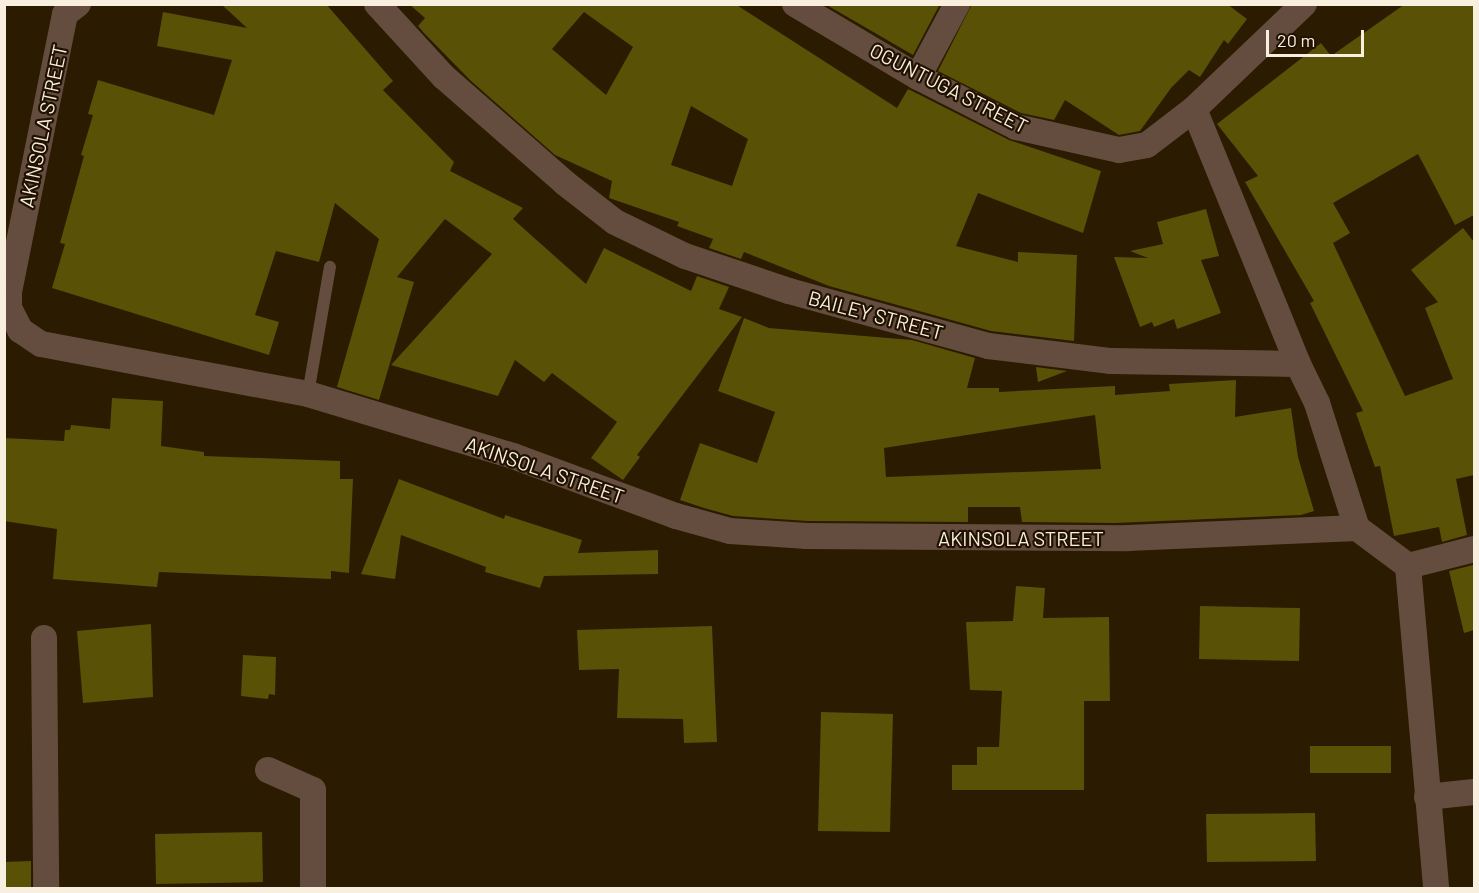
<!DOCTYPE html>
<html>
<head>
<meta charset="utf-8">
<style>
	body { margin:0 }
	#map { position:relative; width:1479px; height:893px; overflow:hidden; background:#2b1b01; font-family:Barlow,sans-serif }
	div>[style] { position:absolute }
	.building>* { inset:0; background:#595105 }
	.lane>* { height:12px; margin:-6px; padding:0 6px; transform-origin:6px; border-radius:6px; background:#644d3e }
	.street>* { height:26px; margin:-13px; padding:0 13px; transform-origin:13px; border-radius:13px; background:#644d3e }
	span { translate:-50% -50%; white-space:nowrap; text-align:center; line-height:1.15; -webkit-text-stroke:4.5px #211200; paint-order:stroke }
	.street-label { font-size:20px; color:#f9efdf }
	.frame { position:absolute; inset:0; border:6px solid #f9efdf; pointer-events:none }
	.scale { position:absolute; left:1266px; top:30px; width:98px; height:27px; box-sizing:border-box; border:3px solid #f9efdf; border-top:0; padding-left:8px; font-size:18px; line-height:21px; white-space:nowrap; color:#f9efdf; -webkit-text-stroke:4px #211200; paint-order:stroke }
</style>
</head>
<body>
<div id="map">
	<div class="building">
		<i style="clip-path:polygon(221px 4px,326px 4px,393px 81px,383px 90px,454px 162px,450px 171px,523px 208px,513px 219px,586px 284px,604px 248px,691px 291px,697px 276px,729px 287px,719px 309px,742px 317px,637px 455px,640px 457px,623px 480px,591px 458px,617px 422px,552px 373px,544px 382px,515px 360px,498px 396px,391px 365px,492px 254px,445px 219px,397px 277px,414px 282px,379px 400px,337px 387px,379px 239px,335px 203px,319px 262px,276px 251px,255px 315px,279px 322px,269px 355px,52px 288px,65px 244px,60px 243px,84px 156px,81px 155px,93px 115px,88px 114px,98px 80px,214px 115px,232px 60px,157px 46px,163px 12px,247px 28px)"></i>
		<i style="clip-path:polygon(evenodd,409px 4px,735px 4px,897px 108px,908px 89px,1009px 140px,1101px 171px,1083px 233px,978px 193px,956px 246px,1018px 262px,1018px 252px,1077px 255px,1074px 341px,991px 331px,829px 286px,744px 252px,741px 259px,709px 248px,713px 239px,677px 226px,679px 222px,609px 198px,612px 181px,555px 155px,470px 80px,424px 33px,418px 26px,425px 18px,409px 4px,584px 12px,633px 47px,606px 95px,552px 49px,584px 12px,409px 4px,691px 106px,748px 139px,732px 186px,671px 165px,691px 106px)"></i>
		<i style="clip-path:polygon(825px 4px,940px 4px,913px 55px)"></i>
		<i style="clip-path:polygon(972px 4px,1227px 4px,1247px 19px,1228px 44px,1224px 40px,1200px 77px,1189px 70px,1171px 88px,1140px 131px,1119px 135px,1065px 100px,1054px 120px,1021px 113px,938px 71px)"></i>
		<i style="clip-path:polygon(1405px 4px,1474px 4px,1474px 215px,1455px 225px,1418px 154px,1333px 203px,1350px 233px,1333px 243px,1405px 396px,1453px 379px,1425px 308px,1438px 302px,1411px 270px,1463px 228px,1474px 242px,1474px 475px,1456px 479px,1467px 535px,1442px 542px,1439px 527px,1394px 536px,1380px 466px,1375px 467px,1356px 413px,1363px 411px,1310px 303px,1314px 301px,1245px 182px,1258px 176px,1217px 124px,1321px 43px,1331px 56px)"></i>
		<i style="clip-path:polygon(1206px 209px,1219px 256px,1201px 260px,1221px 313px,1177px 329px,1174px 319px,1154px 327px,1152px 322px,1140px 327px,1114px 257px,1148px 258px,1130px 251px,1163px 244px,1157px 222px)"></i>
		<i style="clip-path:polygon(evenodd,744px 318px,769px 328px,912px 340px,975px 358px,967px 388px,999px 388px,999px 392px,1115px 386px,1115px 395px,1170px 391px,1169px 384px,1236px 380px,1235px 417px,1291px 408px,1298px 457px,1314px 511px,1301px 515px,1115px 523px,1022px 522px,1020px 507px,968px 507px,968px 522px,808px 521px,733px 516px,704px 508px,680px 500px,700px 443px,757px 463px,775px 412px,718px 391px,744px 318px,1095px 415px,1101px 469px,886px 477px,884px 448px,1095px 415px)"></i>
		<i style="clip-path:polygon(1036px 367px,1067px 371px,1038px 382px)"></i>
		<i style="clip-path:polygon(112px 398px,163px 401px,161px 446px,204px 452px,204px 456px,340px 461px,340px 479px,353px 479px,349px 573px,331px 571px,331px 579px,159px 572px,157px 587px,53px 579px,57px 529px,4px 521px,4px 438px,64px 441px,65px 430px,70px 430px,71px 425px,110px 429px)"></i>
		<i style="clip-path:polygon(399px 479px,504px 519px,505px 515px,582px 540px,578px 553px,658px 550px,658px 574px,544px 576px,540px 588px,485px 572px,486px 567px,401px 535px,395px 579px,361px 574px)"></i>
		<i style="clip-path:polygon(1473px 565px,1474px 630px,1464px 633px,1449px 571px)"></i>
		<i style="clip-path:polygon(1016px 586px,1045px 588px,1043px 618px,1109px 617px,1110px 701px,1084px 701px,1084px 790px,952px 790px,952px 765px,977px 765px,977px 747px,999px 747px,1002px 691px,970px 690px,966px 622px,1013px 621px)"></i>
		<i style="clip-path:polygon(1200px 606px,1300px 608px,1299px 661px,1199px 659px)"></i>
		<i style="clip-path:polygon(151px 624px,153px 697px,83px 703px,77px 631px)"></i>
		<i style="clip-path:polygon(712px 626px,717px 742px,684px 743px,683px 719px,617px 718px,619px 669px,579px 670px,577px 630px)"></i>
		<i style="clip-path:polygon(243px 655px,276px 657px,275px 695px,269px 694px,268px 699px,241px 696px)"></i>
		<i style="clip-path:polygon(821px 712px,893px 714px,890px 832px,818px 831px)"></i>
		<i style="clip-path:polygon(1310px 746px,1391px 746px,1391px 773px,1310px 773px)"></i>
		<i style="clip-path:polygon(1315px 813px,1316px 861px,1207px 862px,1206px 814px)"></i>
		<i style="clip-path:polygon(262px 832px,263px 882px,156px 884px,155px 834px)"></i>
		<i style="clip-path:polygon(31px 861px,31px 888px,4px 888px,4px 862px)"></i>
	</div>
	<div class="lane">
		<i style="left:308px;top:394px;width:129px;rotate:-80.2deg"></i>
	</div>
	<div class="street">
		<i style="left:78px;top:4px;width:16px;rotate:142deg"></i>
		<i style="left:65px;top:14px;width:283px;rotate:101.4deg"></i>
		<i style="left:9px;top:291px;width:17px;rotate:90deg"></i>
		<i style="left:9px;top:308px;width:25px;rotate:63deg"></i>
		<i style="left:20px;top:330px;width:25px;rotate:34deg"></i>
		<i style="left:41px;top:344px;width:272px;rotate:10.6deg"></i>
		<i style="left:308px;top:394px;width:214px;rotate:16.8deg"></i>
		<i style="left:513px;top:456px;width:174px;rotate:20.2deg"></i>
		<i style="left:676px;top:516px;width:56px;rotate:15.5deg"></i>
		<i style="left:730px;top:531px;width:77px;rotate:3.7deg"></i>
		<i style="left:807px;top:536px;width:321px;rotate:0.4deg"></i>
		<i style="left:1128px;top:538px;width:229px;rotate:-2.5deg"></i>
		<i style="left:1357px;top:528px;width:64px;rotate:36.7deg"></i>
		<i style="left:377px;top:4px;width:99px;rotate:47.5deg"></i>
		<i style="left:444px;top:77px;width:161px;rotate:41.2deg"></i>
		<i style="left:565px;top:183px;width:63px;rotate:38deg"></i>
		<i style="left:615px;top:222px;width:78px;rotate:25.9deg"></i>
		<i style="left:685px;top:256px;width:110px;rotate:18.6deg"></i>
		<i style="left:789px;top:291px;width:206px;rotate:15.4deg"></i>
		<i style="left:988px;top:346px;width:124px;rotate:7deg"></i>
		<i style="left:1111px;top:361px;width:187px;rotate:0.9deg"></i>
		<i style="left:1298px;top:364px;width:43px;rotate:64deg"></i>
		<i style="left:1317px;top:403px;width:131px;rotate:72.3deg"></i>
		<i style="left:795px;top:4px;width:143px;rotate:30.7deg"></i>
		<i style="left:918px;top:77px;width:110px;rotate:27deg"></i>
		<i style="left:1016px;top:127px;width:106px;rotate:12.6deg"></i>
		<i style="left:1119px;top:150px;width:28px;rotate:-10deg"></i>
		<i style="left:1147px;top:145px;width:59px;rotate:-37.5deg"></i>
		<i style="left:1194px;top:109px;width:152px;rotate:-43.7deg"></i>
		<i style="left:918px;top:77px;width:83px;rotate:-61.9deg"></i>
		<i style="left:1194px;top:109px;width:275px;rotate:67.8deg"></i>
		<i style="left:1408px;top:566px;width:323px;rotate:85deg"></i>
		<i style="left:1408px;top:566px;width:68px;rotate:-14.4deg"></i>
		<i style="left:44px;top:638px;width:250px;rotate:89.5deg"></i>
		<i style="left:268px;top:770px;width:49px;rotate:24deg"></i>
		<i style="left:313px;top:790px;width:98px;rotate:90deg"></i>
		<i style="left:1427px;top:797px;width:47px;rotate:-6.1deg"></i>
	</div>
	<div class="street-label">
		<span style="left:949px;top:88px;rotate:27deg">OGUNTUGA STREET</span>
		<span style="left:43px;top:126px;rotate:-78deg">AKINSOLA STREET</span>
		<span style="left:876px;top:315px;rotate:15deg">BAILEY STREET</span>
		<span style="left:545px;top:470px;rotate:19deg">AKINSOLA STREET</span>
		<span style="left:1021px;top:538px">AKINSOLA STREET</span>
	</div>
	<div class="frame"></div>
	<div class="scale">20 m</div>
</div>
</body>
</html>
